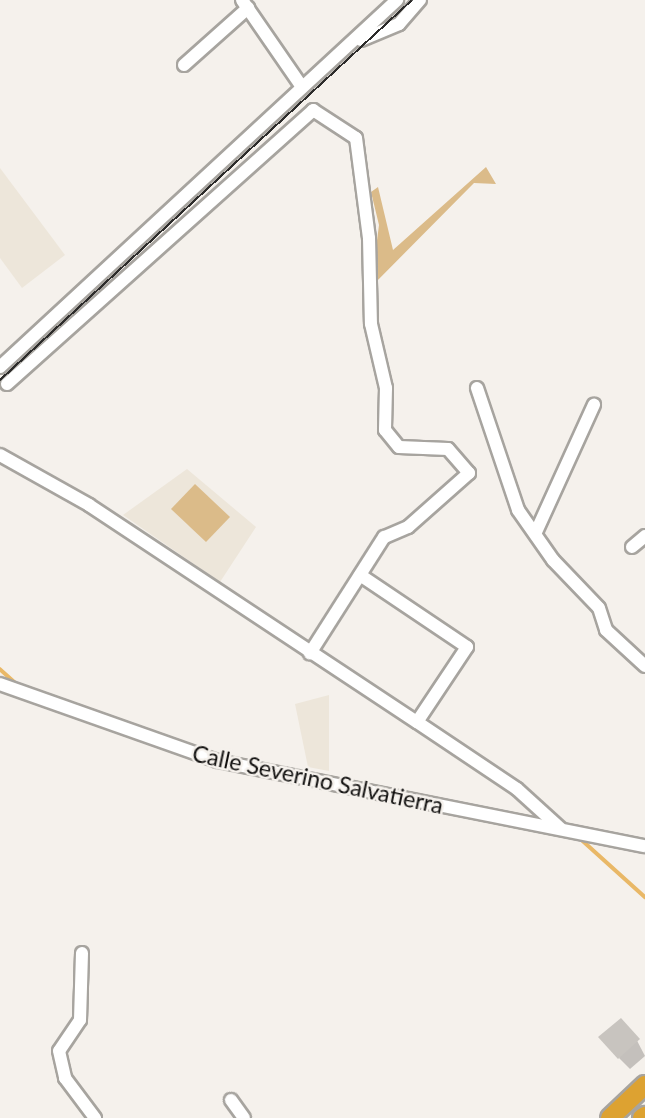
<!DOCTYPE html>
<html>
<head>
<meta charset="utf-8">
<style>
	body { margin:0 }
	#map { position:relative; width:645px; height:1118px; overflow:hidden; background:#f5f1ec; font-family:Lato,sans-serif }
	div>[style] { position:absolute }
	.built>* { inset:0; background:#ede6da }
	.green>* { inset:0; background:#dbbb89 }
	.shadow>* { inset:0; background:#0003 }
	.stream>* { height:3.5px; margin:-1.75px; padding:0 1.75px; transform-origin:1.75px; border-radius:1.75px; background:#e9b867 }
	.building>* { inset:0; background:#c8c4bf }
	.roads { filter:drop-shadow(2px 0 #a7a49f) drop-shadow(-2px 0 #a7a49f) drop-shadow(0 2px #a7a49f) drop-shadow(0 -2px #a7a49f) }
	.minor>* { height:12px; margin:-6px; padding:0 6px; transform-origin:6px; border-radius:6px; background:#fff }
	.highway>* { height:18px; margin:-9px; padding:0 9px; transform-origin:9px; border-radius:9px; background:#dda231 }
	.tram>* { height:2px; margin:-1px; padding:0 1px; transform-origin:1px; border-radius:1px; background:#2d2c2b }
	span { translate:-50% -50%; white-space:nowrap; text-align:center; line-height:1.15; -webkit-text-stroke:5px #f5f1ec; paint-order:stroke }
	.street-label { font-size:23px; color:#11100f }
</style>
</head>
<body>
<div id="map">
	<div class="built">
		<i style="clip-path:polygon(0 168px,65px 255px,22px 288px,0 258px)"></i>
		<i style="clip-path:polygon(187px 469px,256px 527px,220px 582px,123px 515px)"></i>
		<i style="clip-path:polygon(329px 695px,329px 771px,308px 767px,295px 704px)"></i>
	</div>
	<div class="green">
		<i style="clip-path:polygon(486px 167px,496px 184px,474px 183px,371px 287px,379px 225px,371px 192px,378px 187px,393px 250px)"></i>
		<i style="clip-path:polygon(195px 484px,230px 517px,206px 542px,171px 509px)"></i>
	</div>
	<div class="shadow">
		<i style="clip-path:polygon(632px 1031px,645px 1056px,630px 1069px,619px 1058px)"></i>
	</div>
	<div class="stream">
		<i style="left:0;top:669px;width:24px;rotate:42deg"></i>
		<i style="left:582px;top:840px;width:85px;rotate:42.1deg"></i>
	</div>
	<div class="building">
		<i style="clip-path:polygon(621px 1018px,640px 1039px,618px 1059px,598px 1037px)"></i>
	</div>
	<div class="roads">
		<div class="minor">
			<i style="left:242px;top:0;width:106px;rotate:55.4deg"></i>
			<i style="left:361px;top:40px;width:41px;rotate:-22.8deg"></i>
			<i style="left:399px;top:24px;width:32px;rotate:-49deg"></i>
			<i style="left:184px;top:65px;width:86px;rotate:-41.7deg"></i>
			<i style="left:0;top:367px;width:541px;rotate:-42.75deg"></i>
			<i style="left:7px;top:384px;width:411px;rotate:-41.8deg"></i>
			<i style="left:313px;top:110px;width:51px;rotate:33.1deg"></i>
			<i style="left:356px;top:138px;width:101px;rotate:82.6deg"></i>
			<i style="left:369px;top:238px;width:86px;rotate:88.7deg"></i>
			<i style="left:371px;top:324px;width:66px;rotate:76.8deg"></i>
			<i style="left:386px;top:388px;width:42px;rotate:91.4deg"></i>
			<i style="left:385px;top:430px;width:22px;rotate:51deg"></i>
			<i style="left:399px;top:447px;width:49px;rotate:2.3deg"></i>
			<i style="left:448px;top:449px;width:32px;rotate:49deg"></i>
			<i style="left:469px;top:473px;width:81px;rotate:138.5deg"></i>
			<i style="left:408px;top:527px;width:26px;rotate:157deg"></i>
			<i style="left:384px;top:537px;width:138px;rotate:122.5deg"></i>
			<i style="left:477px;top:388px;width:129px;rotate:71.4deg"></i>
			<i style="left:518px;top:510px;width:61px;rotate:55deg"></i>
			<i style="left:553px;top:560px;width:66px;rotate:46.2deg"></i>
			<i style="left:599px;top:608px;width:23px;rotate:72deg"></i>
			<i style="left:606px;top:630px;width:53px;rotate:42.7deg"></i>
			<i style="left:0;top:455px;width:102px;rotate:29.3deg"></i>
			<i style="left:89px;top:505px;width:393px;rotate:33.5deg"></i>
			<i style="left:417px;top:722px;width:120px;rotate:33.8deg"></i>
			<i style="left:517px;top:789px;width:58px;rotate:42.2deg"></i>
			<i style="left:536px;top:532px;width:140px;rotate:-65.5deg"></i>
			<i style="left:632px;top:547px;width:17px;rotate:-40deg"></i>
			<i style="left:360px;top:575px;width:129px;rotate:33.9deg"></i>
			<i style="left:467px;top:647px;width:90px;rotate:123.7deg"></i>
			<i style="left:0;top:684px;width:231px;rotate:19.5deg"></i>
			<i style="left:218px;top:761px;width:435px;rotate:11.3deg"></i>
			<i style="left:82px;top:953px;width:67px;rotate:91.7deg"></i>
			<i style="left:80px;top:1020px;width:37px;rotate:124deg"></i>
			<i style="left:59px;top:1051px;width:28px;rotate:77deg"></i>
			<i style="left:65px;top:1078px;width:50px;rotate:53.1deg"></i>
			<i style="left:231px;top:1100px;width:22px;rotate:54deg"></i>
		</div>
		<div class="highway">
			<i style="left:610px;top:1118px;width:48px;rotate:-43.3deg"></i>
			<i style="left:642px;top:1118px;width:4px;rotate:-34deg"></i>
		</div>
	</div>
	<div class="tram">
		<i style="left:0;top:380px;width:560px;rotate:-42.69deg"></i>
	</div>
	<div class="street-label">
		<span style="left:318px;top:779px;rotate:12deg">Calle Severino Salvatierra</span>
	</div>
</div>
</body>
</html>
